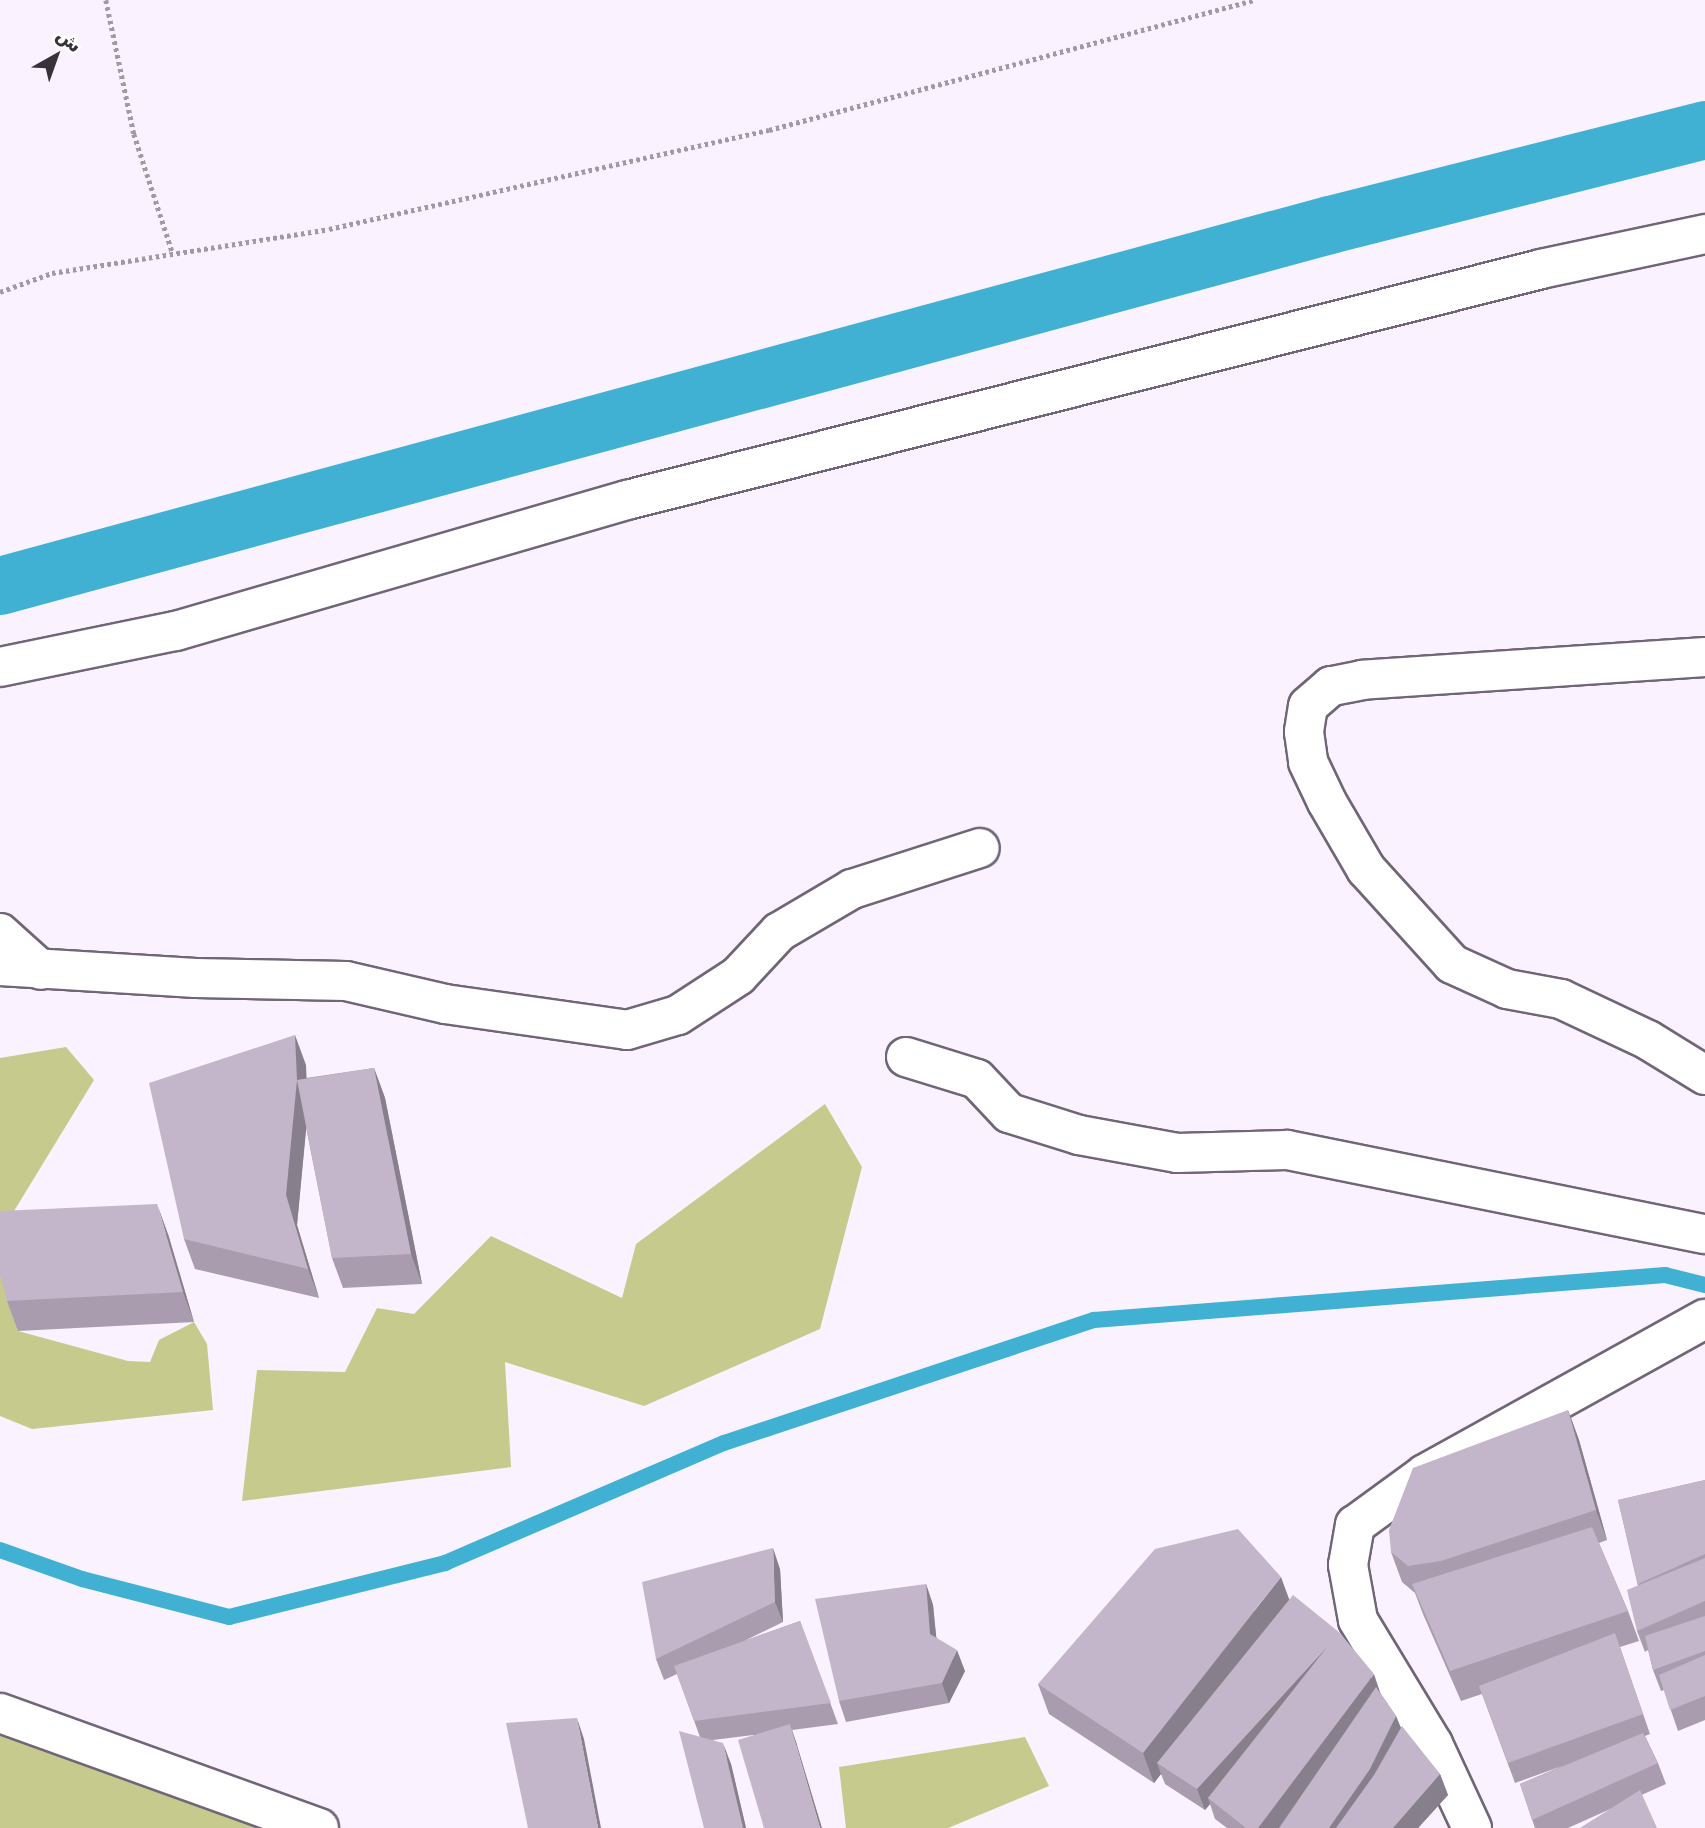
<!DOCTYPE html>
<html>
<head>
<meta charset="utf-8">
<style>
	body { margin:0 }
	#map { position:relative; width:1705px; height:1828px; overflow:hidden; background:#faf2ff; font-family:"DejaVu Sans","Noto Sans Arabic",sans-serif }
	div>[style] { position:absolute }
	.green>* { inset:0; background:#c7ca8d }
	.stream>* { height:16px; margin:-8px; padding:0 8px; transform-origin:8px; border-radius:8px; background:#40b1d3 }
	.canal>* { height:58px; margin:-29px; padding:0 29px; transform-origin:29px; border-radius:29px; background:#40b1d3 }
	.path>* { height:4.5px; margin-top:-2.25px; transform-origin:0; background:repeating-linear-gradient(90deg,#a19aa5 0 3.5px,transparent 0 7px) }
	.roads { filter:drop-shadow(2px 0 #716578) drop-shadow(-2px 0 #716578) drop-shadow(0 2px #716578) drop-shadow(0 -2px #716578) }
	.minor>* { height:38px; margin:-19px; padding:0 19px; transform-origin:19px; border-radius:19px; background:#fff }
	.wall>* { inset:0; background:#a89cae }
	.shaded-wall>* { inset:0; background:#887f8d }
	.building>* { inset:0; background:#c3b5ca }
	span { translate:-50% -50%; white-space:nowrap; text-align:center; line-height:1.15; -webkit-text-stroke:7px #fff; paint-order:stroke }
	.north { position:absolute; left:21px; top:21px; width:70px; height:70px; -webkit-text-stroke:5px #fff; paint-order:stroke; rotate:40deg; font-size:19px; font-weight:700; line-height:28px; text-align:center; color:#38333b }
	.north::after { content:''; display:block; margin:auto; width:24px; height:32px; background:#38333b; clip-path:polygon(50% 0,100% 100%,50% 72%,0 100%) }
</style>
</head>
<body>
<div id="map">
	<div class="green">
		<i style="clip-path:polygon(66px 1047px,94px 1080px,0 1234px,0 1058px)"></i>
		<i style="clip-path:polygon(825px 1104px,862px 1167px,820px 1329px,644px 1406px,505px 1362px,511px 1467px,242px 1501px,257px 1370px,345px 1372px,377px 1308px,414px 1314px,491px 1236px,622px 1298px,636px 1244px)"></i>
		<i style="clip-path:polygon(0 1262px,18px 1331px,128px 1361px,150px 1362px,159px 1340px,194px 1322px,207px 1344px,213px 1410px,32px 1429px,0 1416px)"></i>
		<i style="clip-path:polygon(0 1713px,318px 1828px,0 1828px)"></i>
		<i style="clip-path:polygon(1025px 1737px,1049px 1786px,948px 1828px,846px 1828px,839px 1767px)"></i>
	</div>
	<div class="stream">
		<i style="left:0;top:1550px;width:87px;rotate:19.5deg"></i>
		<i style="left:82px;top:1579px;width:152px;rotate:14.5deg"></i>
		<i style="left:229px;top:1617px;width:223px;rotate:-14deg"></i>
		<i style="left:445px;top:1563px;width:304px;rotate:-23.3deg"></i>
		<i style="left:724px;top:1443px;width:390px;rotate:-18.4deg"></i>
		<i style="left:1094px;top:1320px;width:573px;rotate:-4.51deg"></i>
		<i style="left:1665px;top:1275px;width:41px;rotate:14deg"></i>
	</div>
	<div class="canal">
		<i style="left:0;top:586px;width:1378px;rotate:-15.19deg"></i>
		<i style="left:1330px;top:225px;width:387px;rotate:-14.2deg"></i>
	</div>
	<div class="path">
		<i style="left:106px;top:0;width:137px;rotate:78.2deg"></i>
		<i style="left:134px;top:134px;width:126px;rotate:72deg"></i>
		<i style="left:0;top:292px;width:55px;rotate:-20.1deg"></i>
		<i style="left:52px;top:273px;width:280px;rotate:-9deg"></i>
		<i style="left:329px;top:229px;width:451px;rotate:-12.7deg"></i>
		<i style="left:769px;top:130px;width:502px;rotate:-15deg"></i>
	</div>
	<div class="roads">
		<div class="minor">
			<i style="left:1705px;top:657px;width:343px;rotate:176.2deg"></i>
			<i style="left:1363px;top:680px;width:33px;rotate:169deg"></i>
			<i style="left:1331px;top:686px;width:30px;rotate:139deg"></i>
			<i style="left:1308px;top:706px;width:26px;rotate:99deg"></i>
			<i style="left:1304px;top:732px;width:30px;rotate:82deg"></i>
			<i style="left:1308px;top:762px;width:44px;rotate:64.6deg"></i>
			<i style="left:1327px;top:802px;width:78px;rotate:59.8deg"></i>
			<i style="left:1366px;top:869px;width:128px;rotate:47.8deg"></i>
			<i style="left:1452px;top:964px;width:60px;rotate:24.4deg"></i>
			<i style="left:1507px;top:989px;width:55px;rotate:10.5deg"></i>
			<i style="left:1561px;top:999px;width:96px;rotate:25.2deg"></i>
			<i style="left:1648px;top:1040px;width:67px;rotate:31.6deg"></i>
			<i style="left:0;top:667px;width:180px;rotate:-11.6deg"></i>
			<i style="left:176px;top:631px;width:470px;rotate:-16.2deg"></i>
			<i style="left:627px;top:500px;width:943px;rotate:-14.18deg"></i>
			<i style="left:1541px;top:269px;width:168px;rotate:-12deg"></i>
			<i style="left:0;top:933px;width:55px;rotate:42.1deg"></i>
			<i style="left:0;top:966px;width:196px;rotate:3.5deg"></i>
			<i style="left:196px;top:978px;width:150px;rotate:1.1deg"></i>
			<i style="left:346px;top:981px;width:102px;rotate:13.1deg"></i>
			<i style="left:445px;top:1004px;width:184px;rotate:8.1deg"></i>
			<i style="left:627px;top:1030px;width:53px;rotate:-16.4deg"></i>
			<i style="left:678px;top:1015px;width:72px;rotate:-33deg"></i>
			<i style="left:738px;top:976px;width:60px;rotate:-47deg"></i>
			<i style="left:779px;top:932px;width:85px;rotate:-30.5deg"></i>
			<i style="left:852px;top:889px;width:134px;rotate:-17.8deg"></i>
			<i style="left:906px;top:1057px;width:74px;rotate:17.2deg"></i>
			<i style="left:977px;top:1079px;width:47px;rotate:46.7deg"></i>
			<i style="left:1009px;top:1113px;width:73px;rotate:17.4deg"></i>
			<i style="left:1079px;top:1135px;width:100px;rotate:10.4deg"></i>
			<i style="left:1177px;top:1153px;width:110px;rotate:-1.6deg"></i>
			<i style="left:1287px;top:1150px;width:426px;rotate:11.4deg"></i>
			<i style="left:0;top:1713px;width:339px;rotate:19.8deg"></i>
			<i style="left:1472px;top:1828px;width:93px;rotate:-114.9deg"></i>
			<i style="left:1433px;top:1744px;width:145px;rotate:-121.2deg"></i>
			<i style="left:1358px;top:1620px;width:56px;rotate:-100.3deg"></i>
			<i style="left:1348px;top:1565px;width:41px;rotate:-80.1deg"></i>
			<i style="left:1355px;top:1525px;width:87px;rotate:-36.1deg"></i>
			<i style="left:1425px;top:1474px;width:320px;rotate:-29deg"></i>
		</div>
	</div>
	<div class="wall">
		<i style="clip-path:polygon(306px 1065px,306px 1078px,374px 1068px,385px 1098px,422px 1284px,343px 1288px,332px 1258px,306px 1127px,297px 1225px,319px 1298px,195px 1269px,184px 1239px)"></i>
		<i style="clip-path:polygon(168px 1234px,194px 1322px,18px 1331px,7px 1301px)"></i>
		<i style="clip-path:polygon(1568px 1410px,1579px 1440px,1607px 1540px,1599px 1543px,1628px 1611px,1639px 1641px,1620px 1647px,1650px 1734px,1645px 1736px,1658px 1763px,1666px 1784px,1568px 1828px,1535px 1828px,1520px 1784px,1562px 1766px,1515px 1783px,1482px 1694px,1461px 1701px,1423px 1614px,1415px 1593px,1402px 1582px,1391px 1552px)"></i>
		<i style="clip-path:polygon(1705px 1480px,1705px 1720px,1678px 1731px,1664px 1690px,1661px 1691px,1653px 1670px,1648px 1650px,1645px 1652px,1637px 1631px,1638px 1586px,1618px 1500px)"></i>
		<i style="clip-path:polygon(780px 1569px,783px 1622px,744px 1641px,800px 1621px,838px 1724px,792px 1730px,797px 1745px,753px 1735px,713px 1740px,731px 1764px,746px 1828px,704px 1828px,700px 1737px,677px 1674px,664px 1680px,656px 1659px)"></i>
		<i style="clip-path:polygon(926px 1584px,933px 1605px,936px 1637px,965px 1671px,949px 1703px,846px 1722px,839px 1701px)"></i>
		<i style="clip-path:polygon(1289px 1599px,1381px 1694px,1396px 1716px,1401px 1728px,1440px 1774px,1448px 1795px,1418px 1828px,1227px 1828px,1215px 1819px,1210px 1804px,1205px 1810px,1165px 1784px,1161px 1774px,1154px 1783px,1049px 1714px,1038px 1684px)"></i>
	</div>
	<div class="shaded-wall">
		<i style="clip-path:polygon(295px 1035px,306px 1065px,308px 1110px,297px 1225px,319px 1298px,308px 1269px,286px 1195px)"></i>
		<i style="clip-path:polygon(374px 1068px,385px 1098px,422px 1284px,411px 1254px)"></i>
		<i style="clip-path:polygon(157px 1204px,168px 1234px,194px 1322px,183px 1292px)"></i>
		<i style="clip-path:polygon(1568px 1410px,1579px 1440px,1607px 1540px,1596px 1510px)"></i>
		<i style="clip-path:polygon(773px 1548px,780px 1569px,783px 1622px,775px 1602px)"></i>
		<i style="clip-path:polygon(1281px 1577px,1292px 1607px,1157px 1763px,1161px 1774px,1154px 1783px,1143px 1753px)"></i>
		<i style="clip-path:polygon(926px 1584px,933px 1605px,938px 1654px,930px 1634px)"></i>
		<i style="clip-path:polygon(1328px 1646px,1208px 1798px,1210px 1804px,1205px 1810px,1197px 1789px)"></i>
		<i style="clip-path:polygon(957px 1650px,965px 1671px,949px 1703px,942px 1683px)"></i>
		<i style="clip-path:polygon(1374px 1674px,1381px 1695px,1281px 1828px,1258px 1828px)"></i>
		<i style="clip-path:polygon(1396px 1716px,1404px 1736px,1351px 1828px,1329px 1828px)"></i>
		<i style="clip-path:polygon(577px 1718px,584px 1739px,601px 1828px,598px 1828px)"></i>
		<i style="clip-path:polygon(790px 1724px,797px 1745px,822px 1828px,820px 1828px)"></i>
		<i style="clip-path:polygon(723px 1743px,731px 1764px,746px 1828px,743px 1828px)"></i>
		<i style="clip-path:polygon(1440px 1774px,1448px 1795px,1418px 1828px,1393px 1828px)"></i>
	</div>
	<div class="building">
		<i style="clip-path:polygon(295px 1035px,297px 1080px,286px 1195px,308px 1269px,184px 1239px,149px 1083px)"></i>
		<i style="clip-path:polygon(374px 1068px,411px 1254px,332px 1258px,297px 1080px)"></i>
		<i style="clip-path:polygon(157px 1204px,183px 1292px,7px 1301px,0 1274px,0 1211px)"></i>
		<i style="clip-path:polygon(1568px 1410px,1596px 1510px,1441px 1561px,1408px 1566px,1391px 1552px,1389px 1530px,1413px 1468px)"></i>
		<i style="clip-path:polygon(1705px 1480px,1705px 1554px,1638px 1584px,1618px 1500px)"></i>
		<i style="clip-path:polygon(1592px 1527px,1628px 1611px,1450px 1671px,1412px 1584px)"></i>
		<i style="clip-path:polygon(1238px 1529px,1281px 1577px,1143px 1753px,1038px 1684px,1155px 1549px)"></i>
		<i style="clip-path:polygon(773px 1548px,775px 1602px,656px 1659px,642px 1582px)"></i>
		<i style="clip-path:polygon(1705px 1558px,1705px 1601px,1637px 1631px,1627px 1590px)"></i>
		<i style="clip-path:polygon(926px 1584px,930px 1634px,957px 1650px,942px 1683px,839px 1701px,815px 1599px)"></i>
		<i style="clip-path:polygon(1293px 1595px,1340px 1633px,1374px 1674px,1258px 1828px,1246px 1828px,1208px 1798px,1328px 1646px,1197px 1789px,1157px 1763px)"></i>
		<i style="clip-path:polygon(1705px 1616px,1705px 1651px,1653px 1670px,1645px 1636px)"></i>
		<i style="clip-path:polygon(800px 1621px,831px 1703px,694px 1721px,674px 1666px)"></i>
		<i style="clip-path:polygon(1615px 1633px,1643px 1714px,1508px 1763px,1479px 1686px)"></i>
		<i style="clip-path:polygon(1705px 1655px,1705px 1696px,1670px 1710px,1659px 1675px)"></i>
		<i style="clip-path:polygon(1376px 1687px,1396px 1716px,1370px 1769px,1329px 1828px,1279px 1828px)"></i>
		<i style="clip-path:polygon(577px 1718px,598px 1828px,528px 1828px,506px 1723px)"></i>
		<i style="clip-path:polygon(790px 1724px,820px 1828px,764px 1828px,738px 1740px)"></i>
		<i style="clip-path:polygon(1402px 1726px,1440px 1774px,1393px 1828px,1336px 1828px,1374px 1775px)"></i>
		<i style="clip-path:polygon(679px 1731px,723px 1743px,743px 1828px,704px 1828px)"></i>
		<i style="clip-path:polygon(1643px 1733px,1658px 1763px,1532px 1820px,1520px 1784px)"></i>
		<i style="clip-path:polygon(1640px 1790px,1657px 1828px,1580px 1828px)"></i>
	</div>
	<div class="north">ش</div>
</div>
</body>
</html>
